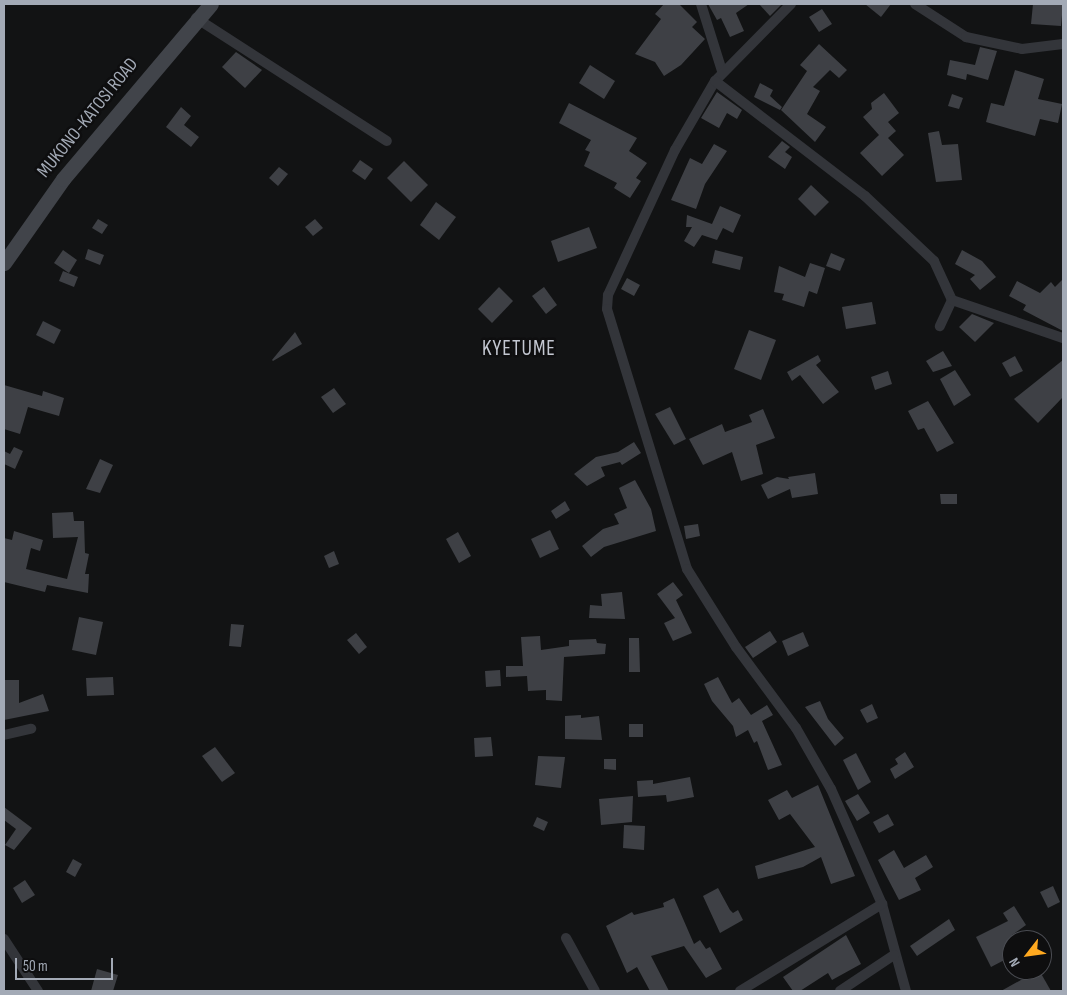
<!DOCTYPE html>
<html>
<head>
<meta charset="utf-8">
<style>
	body { margin:0 }
	#map { position:relative; width:1067px; height:995px; overflow:hidden; background:#121314; font-family:"Sofia Sans Condensed",sans-serif }
	div>[style] { position:absolute }
	.building>* { inset:0; background:#3e4045 }
	.minor>* { height:10px; margin:-5px; padding:0 5px; transform-origin:5px; border-radius:5px; background:#33353a }
	.secondary>* { height:15px; margin:-7.5px; padding:0 7.5px; transform-origin:7.5px; border-radius:7.5px; background:#41444a }
	span { translate:-50% -50%; white-space:nowrap; text-align:center; line-height:1.15; -webkit-text-stroke:5px #0e0e0f; paint-order:stroke }
	.street-label { font-size:19px; color:#a3aab6 }
	.quarter-label { font-size:21px; color:#c4c8d2; letter-spacing:1px }
	.frame { position:absolute; inset:0; border:5px solid #a3aab6; pointer-events:none }
	.north { position:absolute; left:1002px; top:930px; width:50px; height:50px; box-sizing:border-box; background:#0e0e0f; border:1px solid #4a4c52; border-radius:50%; rotate:240deg; font-size:14px; font-weight:700; line-height:20px; text-align:center; color:#a3aab6 }
	.north::after { content:''; display:block; margin:auto; width:18px; height:22px; background:#ffa920; clip-path:polygon(50% 0,100% 100%,50% 72%,0 100%) }
	.scale { position:absolute; left:15px; top:958px; width:98px; height:22px; box-sizing:border-box; border:2px solid #a3aab6; border-top:0; padding-left:6px; font-size:15px; line-height:18px; white-space:nowrap; color:#a3aab6; -webkit-text-stroke:4px #0e0e0f; paint-order:stroke }
</style>
</head>
<body>
<div id="map">
	<div class="building">
		<i style="clip-path:polygon(664px 4px,679px 4px,697px 22px,692px 27px,705px 39px,681px 65px,664px 76px,655px 62px,635px 54px,661px 19px,655px 14px)"></i>
		<i style="clip-path:polygon(708px 4px,749px 4px,736px 13px,744px 31px,730px 37px,721px 18px,717px 20px)"></i>
		<i style="clip-path:polygon(759px 4px,782px 4px,770px 16px)"></i>
		<i style="clip-path:polygon(865px 4px,891px 4px,881px 17px)"></i>
		<i style="clip-path:polygon(1033px 4px,1063px 4px,1061px 26px,1031px 24px)"></i>
		<i style="clip-path:polygon(822px 9px,832px 24px,819px 32px,809px 17px)"></i>
		<i style="clip-path:polygon(819px 44px,847px 70px,839px 78px,830px 70px,813px 87px,820px 91px,807px 114px,826px 127px,815px 142px,781px 110px,807px 71px,800px 65px)"></i>
		<i style="clip-path:polygon(980px 47px,997px 51px,988px 80px,967px 74px,966px 80px,947px 75px,950px 60px,975px 65px)"></i>
		<i style="clip-path:polygon(236px 52px,262px 70px,245px 88px,222px 67px)"></i>
		<i style="clip-path:polygon(590px 65px,615px 81px,604px 99px,579px 83px)"></i>
		<i style="clip-path:polygon(1015px 70px,1044px 79px,1038px 99px,1062px 104px,1058px 123px,1040px 119px,1035px 136px,986px 122px,991px 103px,1004px 106px)"></i>
		<i style="clip-path:polygon(760px 83px,773px 90px,770px 96px,782px 107px,780px 110px,754px 97px)"></i>
		<i style="clip-path:polygon(717px 92px,742px 110px,737px 119px,727px 113px,719px 128px,701px 118px)"></i>
		<i style="clip-path:polygon(884px 93px,899px 113px,888px 122px,896px 131px,888px 138px,904px 155px,882px 176px,860px 153px,879px 135px,863px 117px,872px 109px,871px 103px)"></i>
		<i style="clip-path:polygon(952px 94px,963px 98px,959px 109px,948px 106px)"></i>
		<i style="clip-path:polygon(569px 103px,637px 138px,629px 151px,647px 163px,636px 178px,641px 181px,630px 198px,614px 188px,617px 183px,584px 166px,590px 152px,585px 150px,591px 140px,559px 123px)"></i>
		<i style="clip-path:polygon(181px 107px,191px 116px,184px 125px,199px 137px,191px 147px,166px 127px)"></i>
		<i style="clip-path:polygon(939px 131px,942px 145px,958px 144px,962px 180px,936px 182px,928px 133px)"></i>
		<i style="clip-path:polygon(782px 141px,790px 147px,785px 152px,792px 157px,785px 169px,768px 157px)"></i>
		<i style="clip-path:polygon(714px 144px,727px 151px,705px 184px,696px 209px,671px 200px,690px 158px,702px 164px)"></i>
		<i style="clip-path:polygon(360px 160px,373px 169px,365px 180px,352px 171px)"></i>
		<i style="clip-path:polygon(404px 161px,428px 185px,411px 202px,387px 178px)"></i>
		<i style="clip-path:polygon(279px 167px,288px 174px,278px 186px,269px 178px)"></i>
		<i style="clip-path:polygon(811px 185px,829px 202px,815px 216px,798px 199px)"></i>
		<i style="clip-path:polygon(436px 202px,456px 217px,439px 240px,420px 225px)"></i>
		<i style="clip-path:polygon(720px 206px,741px 215px,733px 233px,723px 228px,717px 240px,702px 235px,694px 247px,684px 241px,692px 227px,686px 227px,687px 215px,712px 224px)"></i>
		<i style="clip-path:polygon(98px 219px,108px 225px,102px 234px,92px 228px)"></i>
		<i style="clip-path:polygon(315px 219px,323px 228px,313px 236px,305px 227px)"></i>
		<i style="clip-path:polygon(589px 227px,597px 248px,558px 262px,551px 241px)"></i>
		<i style="clip-path:polygon(88px 249px,104px 255px,100px 265px,85px 259px)"></i>
		<i style="clip-path:polygon(63px 250px,77px 260px,69px 273px,54px 263px)"></i>
		<i style="clip-path:polygon(715px 250px,743px 257px,740px 270px,712px 263px)"></i>
		<i style="clip-path:polygon(962px 250px,982px 261px,996px 277px,980px 290px,970px 279px,975px 275px,955px 264px)"></i>
		<i style="clip-path:polygon(831px 253px,845px 259px,840px 271px,826px 266px)"></i>
		<i style="clip-path:polygon(810px 263px,825px 268px,817px 294px,809px 291px,804px 307px,782px 300px,784px 294px,774px 292px,779px 266px,805px 277px)"></i>
		<i style="clip-path:polygon(63px 271px,78px 277px,74px 287px,59px 281px)"></i>
		<i style="clip-path:polygon(627px 278px,640px 285px,634px 296px,621px 289px)"></i>
		<i style="clip-path:polygon(1063px 279px,1063px 331px,1023px 310px,1026px 305px,1009px 296px,1017px 281px,1040px 293px,1051px 282px,1055px 287px)"></i>
		<i style="clip-path:polygon(499px 287px,513px 301px,492px 323px,478px 309px)"></i>
		<i style="clip-path:polygon(544px 287px,557px 305px,546px 314px,532px 296px)"></i>
		<i style="clip-path:polygon(872px 302px,876px 324px,846px 329px,842px 307px)"></i>
		<i style="clip-path:polygon(972px 314px,994px 323px,975px 342px,959px 327px)"></i>
		<i style="clip-path:polygon(43px 321px,61px 330px,54px 344px,36px 335px)"></i>
		<i style="clip-path:polygon(749px 330px,776px 340px,761px 380px,734px 369px)"></i>
		<i style="clip-path:polygon(295px 332px,302px 344px,273px 361px,272px 360px)"></i>
		<i style="clip-path:polygon(943px 351px,952px 366px,933px 372px,926px 361px)"></i>
		<i style="clip-path:polygon(818px 355px,821px 361px,816px 365px,839px 392px,823px 404px,800px 375px,792px 381px,787px 372px)"></i>
		<i style="clip-path:polygon(1015px 356px,1023px 371px,1010px 377px,1002px 363px)"></i>
		<i style="clip-path:polygon(1063px 360px,1063px 397px,1038px 423px,1014px 399px)"></i>
		<i style="clip-path:polygon(955px 370px,971px 395px,954px 406px,940px 379px)"></i>
		<i style="clip-path:polygon(888px 371px,892px 384px,875px 390px,871px 377px)"></i>
		<i style="clip-path:polygon(4px 385px,42px 396px,43px 391px,64px 398px,59px 416px,28px 407px,20px 434px,4px 429px)"></i>
		<i style="clip-path:polygon(334px 388px,346px 404px,333px 413px,321px 397px)"></i>
		<i style="clip-path:polygon(928px 401px,954px 443px,937px 452px,924px 428px,918px 430px,908px 411px)"></i>
		<i style="clip-path:polygon(670px 407px,686px 439px,674px 445px,655px 414px)"></i>
		<i style="clip-path:polygon(763px 409px,775px 438px,756px 445px,763px 474px,741px 481px,732px 452px,703px 465px,689px 439px,722px 424px,725px 432px,752px 422px,749px 415px)"></i>
		<i style="clip-path:polygon(634px 442px,641px 453px,622px 465px,620px 462px,601px 467px,605px 476px,587px 486px,574px 474px,596px 457px,618px 452px)"></i>
		<i style="clip-path:polygon(14px 447px,23px 451px,15px 469px,4px 464px,4px 451px,10px 454px)"></i>
		<i style="clip-path:polygon(100px 459px,113px 465px,100px 493px,86px 489px)"></i>
		<i style="clip-path:polygon(815px 473px,818px 494px,792px 498px,790px 489px,768px 499px,761px 485px,777px 477px,789px 479px,788px 477px)"></i>
		<i style="clip-path:polygon(635px 480px,651px 509px,656px 531px,604px 547px,591px 557px,582px 546px,603px 529px,619px 524px,614px 514px,627px 508px,619px 488px)"></i>
		<i style="clip-path:polygon(940px 494px,957px 494px,957px 504px,941px 504px)"></i>
		<i style="clip-path:polygon(565px 501px,570px 510px,556px 519px,551px 511px)"></i>
		<i style="clip-path:polygon(73px 512px,74px 521px,84px 521px,85px 553px,89px 554px,85px 574px,89px 574px,88px 593px,47px 585px,45px 592px,4px 582px,4px 538px,12px 540px,14px 531px,43px 540px,40px 551px,31px 548px,26px 569px,67px 579px,78px 537px,53px 538px,52px 513px)"></i>
		<i style="clip-path:polygon(698px 524px,700px 536px,686px 539px,684px 526px)"></i>
		<i style="clip-path:polygon(550px 530px,559px 549px,540px 558px,531px 539px)"></i>
		<i style="clip-path:polygon(458px 532px,471px 556px,459px 563px,446px 539px)"></i>
		<i style="clip-path:polygon(334px 551px,339px 564px,329px 568px,324px 556px)"></i>
		<i style="clip-path:polygon(673px 582px,683px 595px,676px 600px,692px 633px,673px 641px,664px 623px,675px 618px,657px 594px)"></i>
		<i style="clip-path:polygon(622px 592px,625px 619px,589px 618px,590px 605px,602px 606px,601px 594px)"></i>
		<i style="clip-path:polygon(79px 617px,103px 622px,96px 655px,72px 650px)"></i>
		<i style="clip-path:polygon(231px 624px,244px 625px,241px 647px,229px 646px)"></i>
		<i style="clip-path:polygon(770px 631px,777px 642px,753px 658px,745px 647px)"></i>
		<i style="clip-path:polygon(803px 632px,809px 646px,788px 656px,782px 641px)"></i>
		<i style="clip-path:polygon(356px 633px,367px 647px,359px 654px,347px 640px)"></i>
		<i style="clip-path:polygon(540px 636px,541px 650px,569px 646px,569px 640px,596px 639px,597px 643px,606px 644px,605px 654px,564px 657px,562px 701px,546px 700px,546px 690px,528px 691px,527px 676px,506px 677px,506px 666px,523px 666px,521px 637px)"></i>
		<i style="clip-path:polygon(629px 638px,639px 638px,640px 672px,629px 672px)"></i>
		<i style="clip-path:polygon(500px 670px,501px 686px,486px 687px,485px 671px)"></i>
		<i style="clip-path:polygon(113px 677px,114px 695px,87px 696px,86px 678px)"></i>
		<i style="clip-path:polygon(718px 677px,732px 703px,739px 698px,751px 715px,767px 705px,773px 715px,762px 721px,782px 765px,768px 770px,757px 741px,754px 743px,748px 730px,736px 737px,733px 726px,712px 701px,704px 684px)"></i>
		<i style="clip-path:polygon(4px 680px,19px 680px,19px 703px,43px 694px,49px 711px,4px 720px)"></i>
		<i style="clip-path:polygon(820px 701px,828px 719px,844px 738px,835px 746px,805px 707px)"></i>
		<i style="clip-path:polygon(872px 704px,878px 718px,867px 723px,860px 710px)"></i>
		<i style="clip-path:polygon(581px 715px,581px 718px,599px 716px,602px 740px,565px 739px,565px 716px)"></i>
		<i style="clip-path:polygon(629px 724px,643px 724px,643px 737px,629px 737px)"></i>
		<i style="clip-path:polygon(491px 737px,493px 756px,475px 757px,474px 738px)"></i>
		<i style="clip-path:polygon(215px 747px,235px 773px,222px 782px,202px 756px)"></i>
		<i style="clip-path:polygon(905px 752px,914px 767px,895px 779px,890px 769px,898px 764px,895px 759px)"></i>
		<i style="clip-path:polygon(856px 753px,871px 782px,858px 790px,843px 760px)"></i>
		<i style="clip-path:polygon(538px 756px,565px 757px,561px 788px,535px 785px)"></i>
		<i style="clip-path:polygon(604px 759px,616px 759px,616px 770px,604px 769px)"></i>
		<i style="clip-path:polygon(690px 777px,694px 797px,667px 802px,666px 795px,638px 797px,637px 781px,653px 780px,653px 784px)"></i>
		<i style="clip-path:polygon(818px 785px,855px 876px,831px 884px,821px 857px,803px 867px,758px 879px,755px 866px,815px 847px,790px 814px,779px 820px,768px 800px,787px 790px,792px 798px)"></i>
		<i style="clip-path:polygon(858px 794px,870px 813px,857px 821px,845px 801px)"></i>
		<i style="clip-path:polygon(633px 796px,632px 822px,601px 825px,599px 799px)"></i>
		<i style="clip-path:polygon(4px 807px,32px 828px,14px 850px,5px 845px,16px 829px,4px 820px)"></i>
		<i style="clip-path:polygon(888px 814px,894px 825px,879px 833px,873px 822px)"></i>
		<i style="clip-path:polygon(537px 817px,548px 822px,544px 831px,533px 826px)"></i>
		<i style="clip-path:polygon(624px 825px,645px 826px,644px 850px,623px 848px)"></i>
		<i style="clip-path:polygon(894px 850px,904px 868px,926px 855px,933px 867px,915px 878px,921px 890px,899px 900px,878px 860px)"></i>
		<i style="clip-path:polygon(73px 859px,82px 864px,75px 877px,66px 872px)"></i>
		<i style="clip-path:polygon(25px 880px,35px 895px,22px 903px,13px 888px)"></i>
		<i style="clip-path:polygon(1053px 886px,1060px 902px,1048px 908px,1040px 892px)"></i>
		<i style="clip-path:polygon(718px 888px,730px 910px,733px 913px,738px 910px,743px 920px,720px 933px,703px 896px)"></i>
		<i style="clip-path:polygon(674px 898px,694px 944px,700px 940px,706px 949px,710px 947px,722px 969px,706px 978px,684px 946px,651px 956px,669px 991px,650px 991px,637px 967px,627px 973px,606px 926px,632px 912px,634px 915px,664px 907px,663px 903px)"></i>
		<i style="clip-path:polygon(1014px 906px,1026px 925px,1012px 935px,1012px 956px,991px 967px,976px 937px,1008px 921px,1003px 913px)"></i>
		<i style="clip-path:polygon(949px 919px,955px 930px,917px 956px,910px 946px)"></i>
		<i style="clip-path:polygon(846px 935px,861px 964px,832px 980px,828px 973px,800px 991px,793px 991px,783px 977px)"></i>
		<i style="clip-path:polygon(97px 969px,118px 975px,113px 991px,91px 991px)"></i>
		<i style="clip-path:polygon(1039px 970px,1051px 991px,1001px 991px)"></i>
	</div>
	<div class="minor">
		<i style="left:701px;top:4px;width:70px;rotate:72.6deg"></i>
		<i style="left:791px;top:4px;width:108px;rotate:134.6deg"></i>
		<i style="left:715px;top:81px;width:80px;rotate:120.1deg"></i>
		<i style="left:675px;top:150px;width:160px;rotate:114.8deg"></i>
		<i style="left:608px;top:295px;width:14px;rotate:94deg"></i>
		<i style="left:607px;top:309px;width:272px;rotate:72.9deg"></i>
		<i style="left:687px;top:569px;width:92px;rotate:57.9deg"></i>
		<i style="left:736px;top:647px;width:101px;rotate:53.5deg"></i>
		<i style="left:796px;top:728px;width:70px;rotate:60.2deg"></i>
		<i style="left:831px;top:789px;width:126px;rotate:66.1deg"></i>
		<i style="left:882px;top:904px;width:90px;rotate:74.6deg"></i>
		<i style="left:915px;top:4px;width:61px;rotate:32.9deg"></i>
		<i style="left:966px;top:37px;width:57px;rotate:12.1deg"></i>
		<i style="left:1022px;top:49px;width:41px;rotate:-7deg"></i>
		<i style="left:196px;top:18px;width:227px;rotate:32.8deg"></i>
		<i style="left:715px;top:81px;width:189px;rotate:37.5deg"></i>
		<i style="left:865px;top:196px;width:95px;rotate:43.3deg"></i>
		<i style="left:934px;top:261px;width:43px;rotate:65.2deg"></i>
		<i style="left:952px;top:300px;width:29px;rotate:115deg"></i>
		<i style="left:952px;top:300px;width:117px;rotate:18.9deg"></i>
		<i style="left:4px;top:735px;width:28px;rotate:-13deg"></i>
		<i style="left:566px;top:938px;width:60px;rotate:61.3deg"></i>
		<i style="left:4px;top:939px;width:62px;rotate:56.8deg"></i>
		<i style="left:740px;top:991px;width:167px;rotate:-31.5deg"></i>
		<i style="left:840px;top:991px;width:65px;rotate:-33.7deg"></i>
	</div>
	<div class="secondary">
		<i style="left:4px;top:263px;width:103px;rotate:-54.9deg"></i>
		<i style="left:63px;top:179px;width:229px;rotate:-49.8deg"></i>
	</div>
	<div class="street-label">
		<span style="left:88px;top:118px;rotate:-51deg">MUKONO-KATOSI ROAD</span>
	</div>
	<div class="quarter-label">
		<span style="left:519px;top:349px">KYETUME</span>
	</div>
	<div class="frame"></div>
	<div class="north">N</div>
	<div class="scale">50 m</div>
</div>
</body>
</html>
